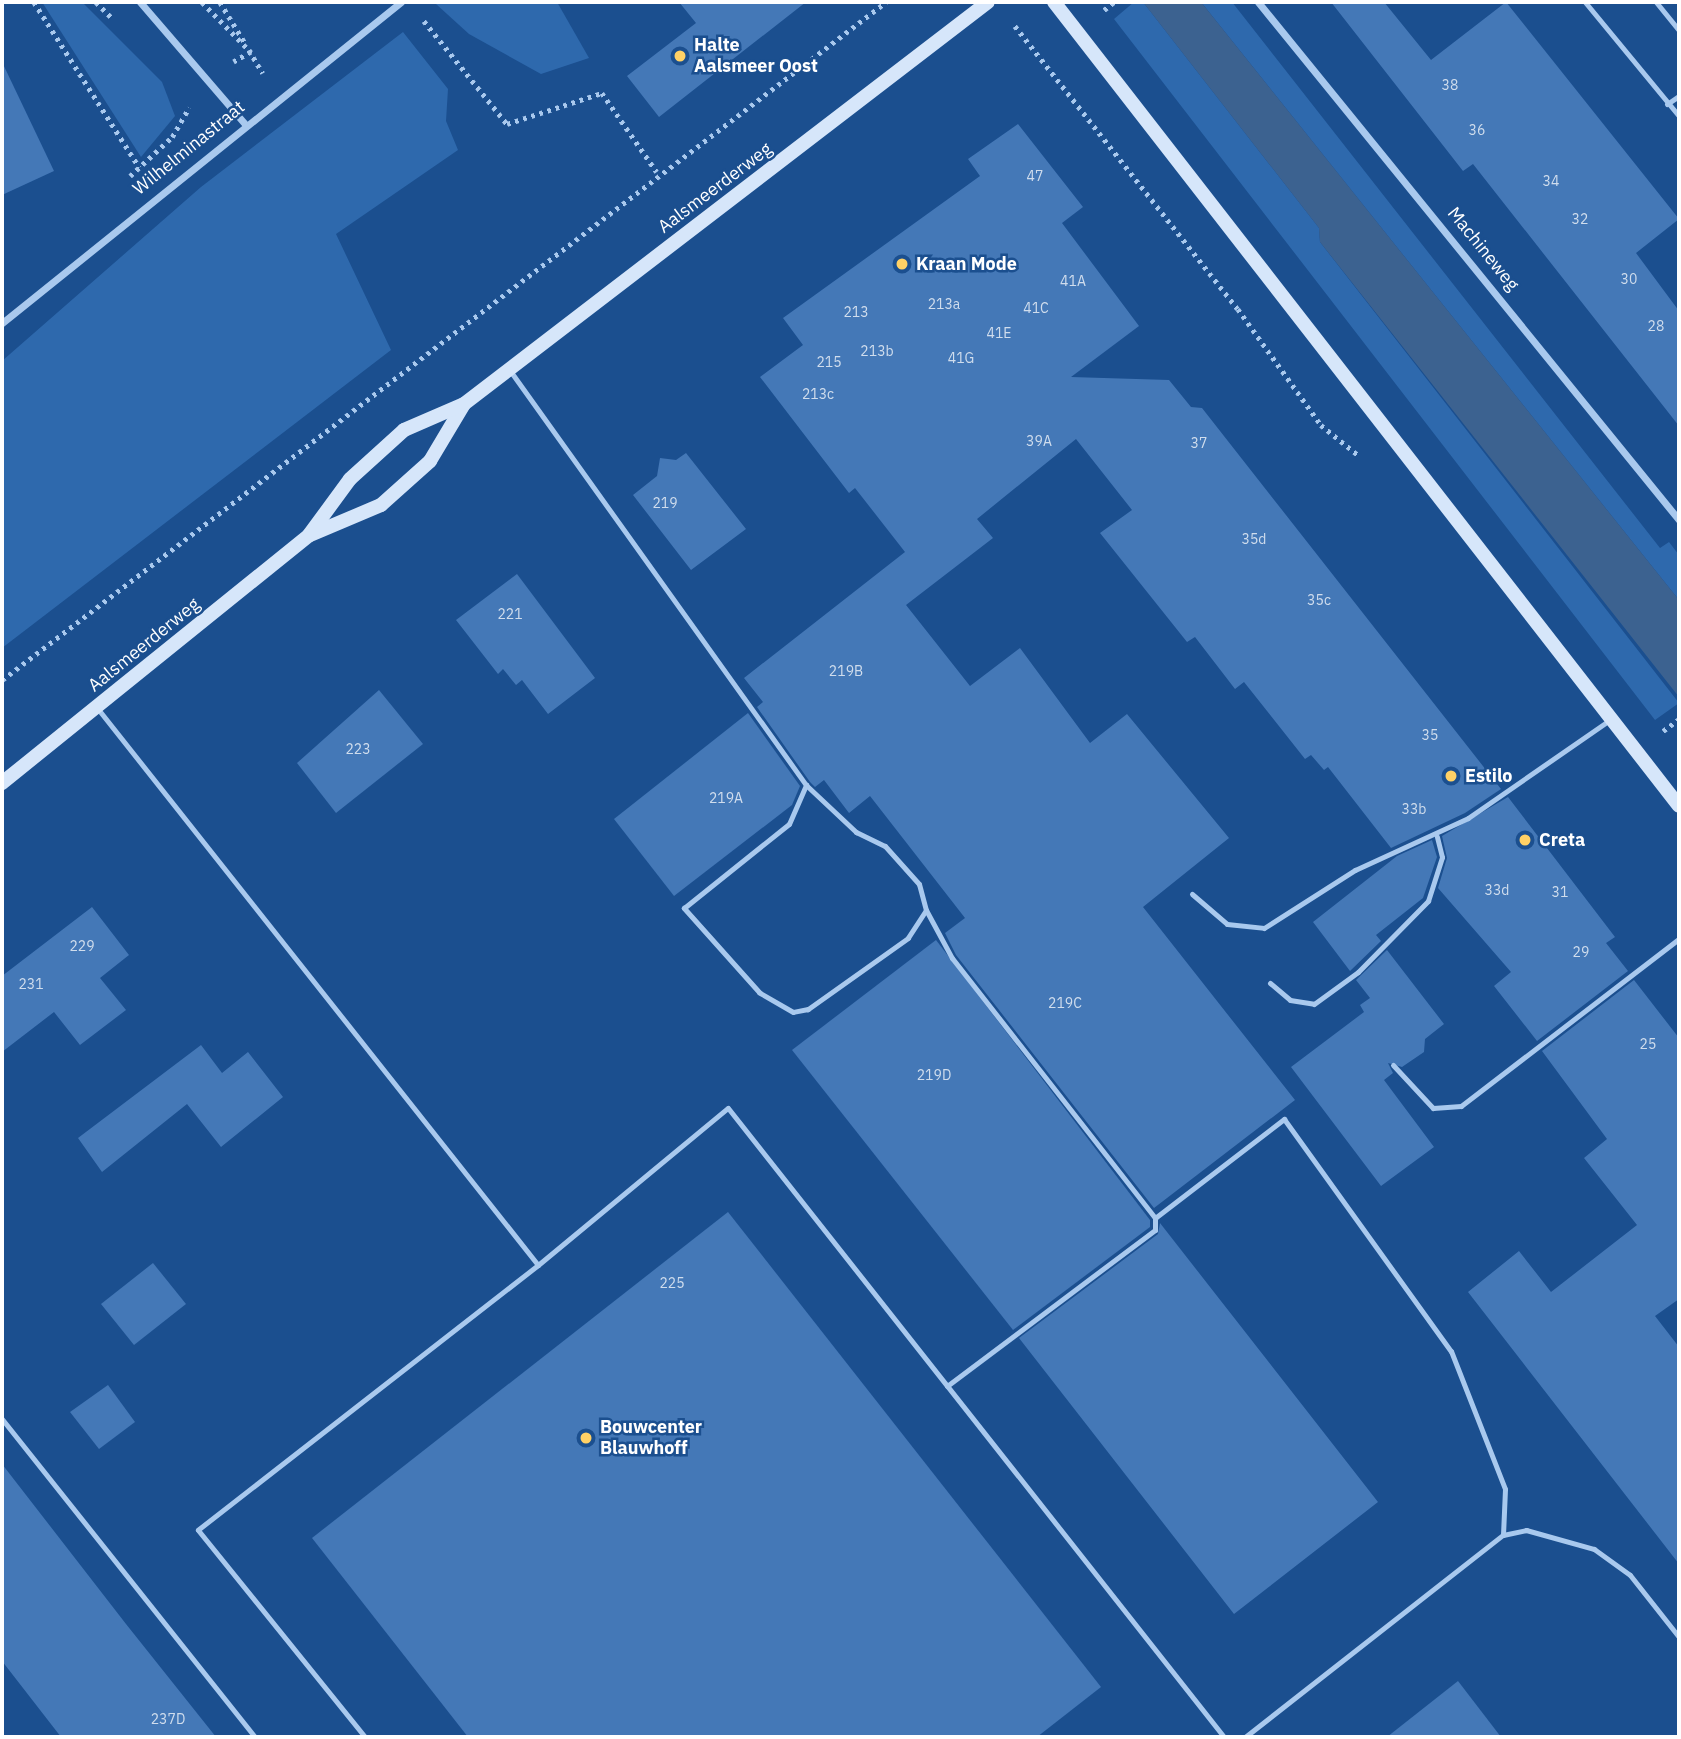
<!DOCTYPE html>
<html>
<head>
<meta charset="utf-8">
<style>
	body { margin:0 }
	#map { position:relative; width:1681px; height:1739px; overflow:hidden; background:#1b4f8f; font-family:"IBM Plex Sans",sans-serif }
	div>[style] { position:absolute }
	.green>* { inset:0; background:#2e69ad }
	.water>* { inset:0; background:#3c6290 }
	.building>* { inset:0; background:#4478b7 }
	.path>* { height:4.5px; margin-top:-2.25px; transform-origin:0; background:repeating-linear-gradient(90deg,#a9c9ee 0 3.5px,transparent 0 8.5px) }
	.lane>* { height:5px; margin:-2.5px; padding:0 2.5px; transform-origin:2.5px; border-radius:2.5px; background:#a9c9ee }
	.street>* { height:7px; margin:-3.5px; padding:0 3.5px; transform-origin:3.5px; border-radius:3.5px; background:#a9c9ee }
	.secondary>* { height:14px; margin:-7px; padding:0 7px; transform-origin:7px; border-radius:7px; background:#d6e6fa }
	.dots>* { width:19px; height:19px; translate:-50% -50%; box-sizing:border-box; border:4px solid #1b4f8f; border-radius:50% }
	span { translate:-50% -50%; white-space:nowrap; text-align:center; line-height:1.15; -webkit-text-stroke:5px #1b4f8f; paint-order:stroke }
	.number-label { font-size:14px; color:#d0dded }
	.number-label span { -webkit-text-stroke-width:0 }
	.poi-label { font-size:18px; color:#fff; font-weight:700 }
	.left { translate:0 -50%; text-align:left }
	.street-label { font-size:18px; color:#fff }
	.frame { position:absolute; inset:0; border:4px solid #fff; pointer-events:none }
</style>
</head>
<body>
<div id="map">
	<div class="green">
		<i style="clip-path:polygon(42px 2px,82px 2px,162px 82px,175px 116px,141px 157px)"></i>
		<i style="clip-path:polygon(557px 2px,589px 58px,541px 74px,469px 34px,436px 4px)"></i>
		<i style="clip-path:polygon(1134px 2px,1143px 2px,1319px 228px,1320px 242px,1679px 703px,1655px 720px,1114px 19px)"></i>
		<i style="clip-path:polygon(1201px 2px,1232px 2px,1660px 548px,1669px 542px,1679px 555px,1679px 600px)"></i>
		<i style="clip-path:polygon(403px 32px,448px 89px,446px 121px,458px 150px,336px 234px,391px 350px,2px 648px,2px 361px,201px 187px)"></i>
	</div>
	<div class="water">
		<i style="clip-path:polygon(1143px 2px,1201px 2px,1679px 600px,1679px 697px,1320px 242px,1319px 228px)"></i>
	</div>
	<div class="building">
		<i style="clip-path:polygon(679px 2px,806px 2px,659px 117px,627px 76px,696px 23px)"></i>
		<i style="clip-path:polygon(1331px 2px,1384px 2px,1431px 60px,1506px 2px,1679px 219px,1636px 253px,1679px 311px,1679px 426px,1473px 164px,1463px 171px)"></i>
		<i style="clip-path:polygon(2px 62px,54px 171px,2px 195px)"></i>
		<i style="clip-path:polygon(1018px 124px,1083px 207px,1062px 223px,1139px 326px,1071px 377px,1169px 380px,1191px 407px,1202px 408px,1501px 789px,1465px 813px,1391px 848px,1328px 767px,1324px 770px,1311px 755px,1305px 759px,1244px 682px,1235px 689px,1195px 637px,1187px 642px,1100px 533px,1132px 510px,1076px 439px,977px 519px,993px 538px,906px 605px,970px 686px,1020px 648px,1090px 743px,1127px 714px,1229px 838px,1143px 907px,1295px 1100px,1154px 1208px,956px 955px,945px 933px,965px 918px,870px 796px,849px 813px,824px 780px,815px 787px,810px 782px,757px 707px,763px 702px,744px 678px,905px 552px,855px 488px,849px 493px,760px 377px,803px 345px,783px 318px,980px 176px,968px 159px)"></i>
		<i style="clip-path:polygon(686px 453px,746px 529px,691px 570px,633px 495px,657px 476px,660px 458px,676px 460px)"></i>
		<i style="clip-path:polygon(517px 574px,595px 678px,548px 714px,522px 680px,516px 685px,503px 669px,498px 674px,456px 620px)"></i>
		<i style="clip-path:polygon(379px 690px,423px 744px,336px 813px,297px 763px)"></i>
		<i style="clip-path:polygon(748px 713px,800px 786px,792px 805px,674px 896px,614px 819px)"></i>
		<i style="clip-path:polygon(1508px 797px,1615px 937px,1606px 943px,1628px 971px,1537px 1041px,1494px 986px,1511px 972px,1438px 888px,1447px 858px,1442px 836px)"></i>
		<i style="clip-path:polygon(1432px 840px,1437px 857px,1423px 898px,1376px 935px,1381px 941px,1350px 971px,1313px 922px,1397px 856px)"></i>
		<i style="clip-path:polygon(92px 907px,129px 955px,100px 978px,126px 1010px,80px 1045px,54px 1012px,2px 1052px,2px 976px)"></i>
		<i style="clip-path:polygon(936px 940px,1150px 1220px,1150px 1227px,1013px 1330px,792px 1050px)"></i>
		<i style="clip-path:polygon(1387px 950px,1444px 1024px,1425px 1039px,1424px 1052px,1402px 1067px,1388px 1063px,1393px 1073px,1384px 1080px,1434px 1147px,1381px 1186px,1291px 1067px,1364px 1012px,1360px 1005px,1370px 998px,1356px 980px)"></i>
		<i style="clip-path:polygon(1634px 980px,1679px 1038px,1679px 1299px,1655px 1316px,1679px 1347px,1679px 1564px,1468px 1292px,1519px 1251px,1551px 1292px,1637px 1225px,1584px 1158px,1607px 1139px,1542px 1051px)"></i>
		<i style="clip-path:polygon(201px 1045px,222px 1073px,248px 1052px,283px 1097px,221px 1147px,187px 1104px,102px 1172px,78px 1138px)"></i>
		<i style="clip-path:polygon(728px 1212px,1101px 1687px,1037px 1737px,468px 1737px,312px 1538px)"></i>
		<i style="clip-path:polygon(1160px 1223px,1378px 1502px,1234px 1614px,1019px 1338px,1158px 1234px)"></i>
		<i style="clip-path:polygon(153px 1263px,186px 1304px,134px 1345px,101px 1304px)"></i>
		<i style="clip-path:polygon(108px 1385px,135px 1422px,99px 1449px,70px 1412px)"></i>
		<i style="clip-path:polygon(2px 1464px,126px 1624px,216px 1737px,61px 1737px,2px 1661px)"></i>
		<i style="clip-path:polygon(1458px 1681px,1501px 1737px,1387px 1737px)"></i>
	</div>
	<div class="path">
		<i style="left:34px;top:2px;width:196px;rotate:57.5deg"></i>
		<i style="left:96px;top:2px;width:21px;rotate:45deg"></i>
		<i style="left:202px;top:2px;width:70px;rotate:45.6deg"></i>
		<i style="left:251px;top:52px;width:20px;rotate:150deg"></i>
		<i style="left:220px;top:2px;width:48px;rotate:58.6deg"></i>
		<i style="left:1104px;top:10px;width:13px;rotate:-39deg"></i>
		<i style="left:424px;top:21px;width:132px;rotate:51.1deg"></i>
		<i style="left:507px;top:124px;width:100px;rotate:-18.1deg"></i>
		<i style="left:602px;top:93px;width:96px;rotate:55.2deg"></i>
		<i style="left:1015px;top:26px;width:360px;rotate:51.8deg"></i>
		<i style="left:1238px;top:309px;width:143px;rotate:54.4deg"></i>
		<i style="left:1321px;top:425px;width:48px;rotate:39deg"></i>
		<i style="left:249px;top:50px;width:27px;rotate:59deg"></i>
		<i style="left:130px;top:176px;width:57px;rotate:-42.9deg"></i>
		<i style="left:172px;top:137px;width:34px;rotate:-60deg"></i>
		<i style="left:2px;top:680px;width:1114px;rotate:-37.49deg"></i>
		<i style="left:1663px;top:731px;width:20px;rotate:-37deg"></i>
	</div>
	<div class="lane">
		<i style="left:1585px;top:2px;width:148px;rotate:50.5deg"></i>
		<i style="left:1656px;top:2px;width:36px;rotate:51deg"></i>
		<i style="left:1667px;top:104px;width:14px;rotate:-34deg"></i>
		<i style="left:511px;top:372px;width:508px;rotate:54.46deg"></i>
		<i style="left:806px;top:785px;width:69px;rotate:43.2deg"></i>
		<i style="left:856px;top:832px;width:32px;rotate:26deg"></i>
		<i style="left:885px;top:846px;width:51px;rotate:48.2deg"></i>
		<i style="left:919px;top:884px;width:27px;rotate:75deg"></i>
		<i style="left:926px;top:910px;width:33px;rotate:123deg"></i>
		<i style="left:908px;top:938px;width:123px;rotate:144.6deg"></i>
		<i style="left:808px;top:1009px;width:15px;rotate:169deg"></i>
		<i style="left:793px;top:1012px;width:39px;rotate:-150deg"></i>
		<i style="left:759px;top:992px;width:113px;rotate:-131.8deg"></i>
		<i style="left:684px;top:908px;width:134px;rotate:-38.7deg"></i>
		<i style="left:789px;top:824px;width:43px;rotate:-66.4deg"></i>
		<i style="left:98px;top:709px;width:709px;rotate:51.64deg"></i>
		<i style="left:538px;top:1265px;width:431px;rotate:142.1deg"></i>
		<i style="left:198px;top:1530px;width:266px;rotate:51.1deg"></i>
		<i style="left:1192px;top:894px;width:46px;rotate:40.6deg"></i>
		<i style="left:1227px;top:924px;width:37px;rotate:6deg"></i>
		<i style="left:1264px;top:928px;width:108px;rotate:-32.5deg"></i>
		<i style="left:1355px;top:870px;width:124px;rotate:-24.7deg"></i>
		<i style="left:1468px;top:818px;width:174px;rotate:-34.7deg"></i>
		<i style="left:926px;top:910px;width:55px;rotate:61.6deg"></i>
		<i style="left:952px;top:958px;width:330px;rotate:52deg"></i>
		<i style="left:1155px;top:1218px;width:163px;rotate:-37.5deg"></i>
		<i style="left:1284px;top:1119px;width:286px;rotate:54.3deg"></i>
		<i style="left:1451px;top:1351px;width:148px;rotate:68.6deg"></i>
		<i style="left:1505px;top:1489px;width:46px;rotate:92.5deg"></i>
		<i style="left:1270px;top:983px;width:26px;rotate:40deg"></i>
		<i style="left:1290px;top:1000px;width:24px;rotate:9deg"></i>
		<i style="left:1314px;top:1004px;width:54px;rotate:-36deg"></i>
		<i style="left:1358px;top:972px;width:100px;rotate:-45.4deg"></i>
		<i style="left:1428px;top:901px;width:46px;rotate:-72.3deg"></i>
		<i style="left:1442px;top:857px;width:21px;rotate:-104deg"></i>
		<i style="left:1393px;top:1065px;width:59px;rotate:47.1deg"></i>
		<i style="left:1433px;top:1108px;width:28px;rotate:-4deg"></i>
		<i style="left:1461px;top:1106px;width:275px;rotate:-37.5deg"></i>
		<i style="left:538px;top:1265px;width:246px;rotate:-39.6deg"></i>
		<i style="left:728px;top:1108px;width:801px;rotate:51.74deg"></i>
		<i style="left:947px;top:1386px;width:260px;rotate:-36.9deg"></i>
		<i style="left:1155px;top:1230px;width:12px;rotate:-90deg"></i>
		<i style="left:2px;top:1419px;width:406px;rotate:51.5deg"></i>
		<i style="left:1245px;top:1737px;width:328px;rotate:-38.1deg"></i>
		<i style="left:1503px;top:1535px;width:24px;rotate:-12deg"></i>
		<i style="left:1526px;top:1530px;width:71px;rotate:15.6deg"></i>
		<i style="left:1594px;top:1549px;width:44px;rotate:35.8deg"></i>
		<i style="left:1630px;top:1575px;width:79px;rotate:51.7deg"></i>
	</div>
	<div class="street">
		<i style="left:140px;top:2px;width:160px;rotate:49.3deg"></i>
		<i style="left:1258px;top:2px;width:668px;rotate:50.9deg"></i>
		<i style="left:2px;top:323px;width:512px;rotate:-38.82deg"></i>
	</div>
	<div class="secondary">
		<i style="left:1054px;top:2px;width:1018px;rotate:52.14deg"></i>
		<i style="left:310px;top:535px;width:77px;rotate:-22.9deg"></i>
		<i style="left:381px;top:505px;width:66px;rotate:-41.9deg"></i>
		<i style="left:430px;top:461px;width:66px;rotate:-59.2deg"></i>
		<i style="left:2px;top:783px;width:395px;rotate:-38.9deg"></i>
		<i style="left:309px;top:535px;width:69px;rotate:-53.8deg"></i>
		<i style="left:350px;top:479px;width:73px;rotate:-42.2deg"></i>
		<i style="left:404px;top:430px;width:65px;rotate:-23.4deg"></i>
		<i style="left:464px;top:404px;width:660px;rotate:-37.49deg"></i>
	</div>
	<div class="dots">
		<i style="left:680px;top:56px;background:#ffd166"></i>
		<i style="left:902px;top:264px;background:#ffd166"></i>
		<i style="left:1451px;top:776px;background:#ffd166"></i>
		<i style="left:1525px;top:840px;background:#ffd166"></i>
		<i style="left:586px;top:1438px;background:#ffd166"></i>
	</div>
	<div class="number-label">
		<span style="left:1450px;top:85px">38</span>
		<span style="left:1477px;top:130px">36</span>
		<span style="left:1035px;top:176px">47</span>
		<span style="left:1551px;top:181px">34</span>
		<span style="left:1580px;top:219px">32</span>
		<span style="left:1629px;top:279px">30</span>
		<span style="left:1073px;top:281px">41A</span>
		<span style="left:944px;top:304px">213a</span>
		<span style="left:1036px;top:308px">41C</span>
		<span style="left:856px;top:312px">213</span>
		<span style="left:1656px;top:326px">28</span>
		<span style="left:999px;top:333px">41E</span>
		<span style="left:877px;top:351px">213b</span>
		<span style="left:961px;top:358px">41G</span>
		<span style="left:829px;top:362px">215</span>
		<span style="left:818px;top:394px">213c</span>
		<span style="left:1039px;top:441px">39A</span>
		<span style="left:1199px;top:443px">37</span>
		<span style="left:665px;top:503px">219</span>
		<span style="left:1254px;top:539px">35d</span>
		<span style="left:1319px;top:600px">35c</span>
		<span style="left:510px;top:614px">221</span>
		<span style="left:846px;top:671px">219B</span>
		<span style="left:1430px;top:735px">35</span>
		<span style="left:358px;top:749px">223</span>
		<span style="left:726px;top:798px">219A</span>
		<span style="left:1414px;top:809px">33b</span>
		<span style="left:1497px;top:890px">33d</span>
		<span style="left:1560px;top:892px">31</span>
		<span style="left:82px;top:946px">229</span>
		<span style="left:1581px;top:952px">29</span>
		<span style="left:31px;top:984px">231</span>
		<span style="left:1065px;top:1003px">219C</span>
		<span style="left:1648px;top:1044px">25</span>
		<span style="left:934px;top:1075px">219D</span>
		<span style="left:672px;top:1283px">225</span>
		<span style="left:168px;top:1719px">237D</span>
	</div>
	<div class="poi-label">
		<span class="left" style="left:694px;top:56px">Halte<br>Aalsmeer Oost</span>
		<span class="left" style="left:916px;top:264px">Kraan Mode</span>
		<span class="left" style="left:1465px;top:776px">Estilo</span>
		<span class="left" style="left:1539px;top:840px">Creta</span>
		<span class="left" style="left:600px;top:1438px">Bouwcenter<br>Blauwhoff</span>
	</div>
	<div class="street-label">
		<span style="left:189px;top:148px;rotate:-39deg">Wilhelminastraat</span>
		<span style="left:715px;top:188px;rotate:-37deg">Aalsmeerderweg</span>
		<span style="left:1483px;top:249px;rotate:51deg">Machineweg</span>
		<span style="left:144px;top:645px;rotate:-39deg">Aalsmeerderweg</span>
	</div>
	<div class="frame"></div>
</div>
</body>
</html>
